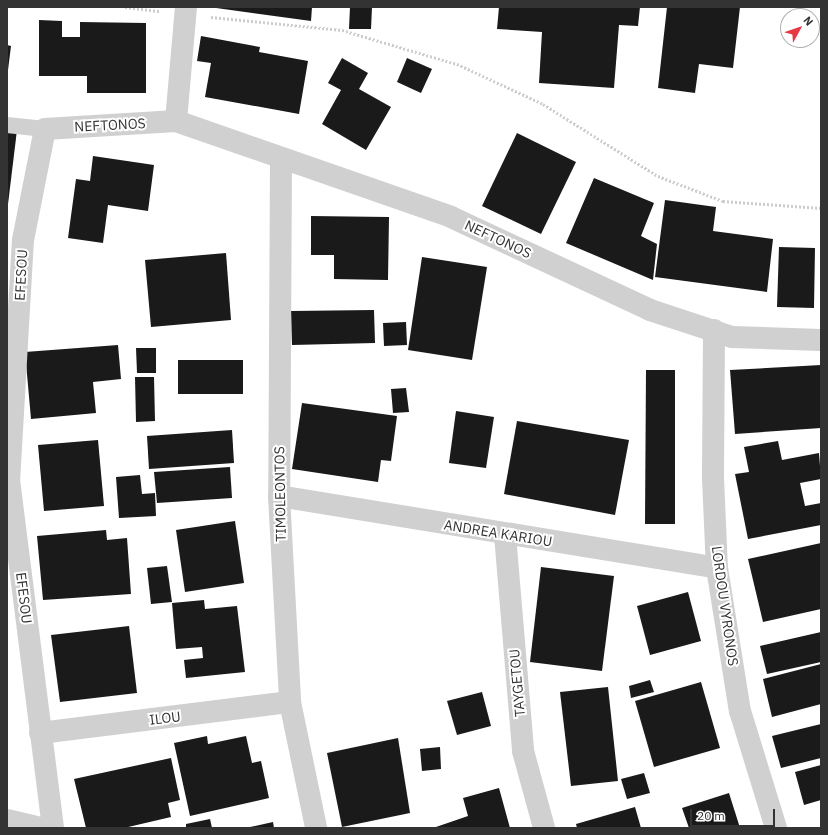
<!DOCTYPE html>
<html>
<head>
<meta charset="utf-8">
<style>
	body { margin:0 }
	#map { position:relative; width:828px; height:835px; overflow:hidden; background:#fff; font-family:"IBM Plex Sans",sans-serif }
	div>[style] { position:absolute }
	.building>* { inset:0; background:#1a1a1a }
	.path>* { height:2.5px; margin-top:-1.25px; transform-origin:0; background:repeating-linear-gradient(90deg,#cdcdcd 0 2px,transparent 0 4px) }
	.service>* { height:16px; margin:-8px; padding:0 8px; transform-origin:8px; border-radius:8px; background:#d0d0d0 }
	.minor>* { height:22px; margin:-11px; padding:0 11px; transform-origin:11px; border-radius:11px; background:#d0d0d0 }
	span { translate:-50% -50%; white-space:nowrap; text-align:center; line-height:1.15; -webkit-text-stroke:4px #fff; paint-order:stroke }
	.street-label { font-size:14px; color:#333 }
	.frame { position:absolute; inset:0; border:8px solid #333; pointer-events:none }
	.north { position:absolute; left:780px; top:8px; width:40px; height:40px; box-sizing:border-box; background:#fff; border:1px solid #adadad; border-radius:50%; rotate:50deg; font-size:11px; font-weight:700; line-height:16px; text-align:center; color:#333 }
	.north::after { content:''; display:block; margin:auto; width:14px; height:18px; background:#e63946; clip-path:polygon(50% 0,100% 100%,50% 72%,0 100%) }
	.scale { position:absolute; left:690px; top:809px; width:85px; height:18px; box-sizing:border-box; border:2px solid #333; border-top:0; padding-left:5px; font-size:12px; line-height:14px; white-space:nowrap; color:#333; -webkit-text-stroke:3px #fff; paint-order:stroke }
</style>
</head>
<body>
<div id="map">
	<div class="building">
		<i style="clip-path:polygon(209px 7px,312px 7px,311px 21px)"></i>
		<i style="clip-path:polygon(350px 7px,372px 7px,371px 29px,349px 29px)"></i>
		<i style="clip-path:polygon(499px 7px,640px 7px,638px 26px,619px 25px,614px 88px,539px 83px,542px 32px,497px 29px)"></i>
		<i style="clip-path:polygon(667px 7px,740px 7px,733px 68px,699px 64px,695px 93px,658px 88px)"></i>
		<i style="clip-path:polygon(39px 20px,62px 21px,62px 37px,80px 37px,80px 22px,146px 23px,146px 93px,87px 93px,87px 76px,39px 76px)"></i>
		<i style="clip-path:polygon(201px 36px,260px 47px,259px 52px,308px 61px,299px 114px,205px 97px,211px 63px,197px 61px)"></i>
		<i style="clip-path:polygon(7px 45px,11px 46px,8px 70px,7px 70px)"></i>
		<i style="clip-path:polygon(342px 58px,368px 73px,359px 89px,391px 107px,366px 150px,322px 124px,341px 90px,328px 83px)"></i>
		<i style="clip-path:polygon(407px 58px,432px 69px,421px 93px,397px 82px)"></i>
		<i style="clip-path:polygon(7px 129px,17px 130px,8px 204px,7px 204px)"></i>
		<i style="clip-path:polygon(517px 133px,576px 162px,541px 234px,482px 206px)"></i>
		<i style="clip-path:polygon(93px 156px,154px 165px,148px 211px,108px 205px,103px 243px,68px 238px,76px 179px,90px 181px)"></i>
		<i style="clip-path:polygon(594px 178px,654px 203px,641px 236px,657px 244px,653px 280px,566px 243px)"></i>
		<i style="clip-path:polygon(665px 200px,716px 207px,713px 231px,773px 239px,767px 292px,655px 277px)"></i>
		<i style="clip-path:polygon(311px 216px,389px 217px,388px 280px,334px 279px,334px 255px,311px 255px)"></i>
		<i style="clip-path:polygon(779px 247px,815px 248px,814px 308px,777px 307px)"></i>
		<i style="clip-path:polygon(226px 253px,231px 320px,151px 327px,145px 260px)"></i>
		<i style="clip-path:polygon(422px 257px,487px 267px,472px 360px,408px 350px)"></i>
		<i style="clip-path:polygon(374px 310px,375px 343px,292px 345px,291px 311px)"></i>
		<i style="clip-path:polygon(406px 322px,407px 345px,384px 346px,383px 323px)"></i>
		<i style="clip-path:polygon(118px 345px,121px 379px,93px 382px,96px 413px,31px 419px,25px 352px)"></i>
		<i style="clip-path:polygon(136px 348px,156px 348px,156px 373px,137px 373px)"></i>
		<i style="clip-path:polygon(178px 360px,243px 360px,243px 394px,178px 394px)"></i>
		<i style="clip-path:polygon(821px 365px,821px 428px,735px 434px,730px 370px)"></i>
		<i style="clip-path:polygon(646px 370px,675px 370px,675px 524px,645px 524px)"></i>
		<i style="clip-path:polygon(135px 377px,154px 377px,155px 421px,136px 422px)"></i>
		<i style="clip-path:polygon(406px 388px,409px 412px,393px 413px,391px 389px)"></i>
		<i style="clip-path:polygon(302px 403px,397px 416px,391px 461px,381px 460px,378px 482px,292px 469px)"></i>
		<i style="clip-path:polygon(456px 411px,494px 417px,486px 468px,449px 463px)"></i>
		<i style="clip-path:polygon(517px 421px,629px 440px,615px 515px,504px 494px)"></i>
		<i style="clip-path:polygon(232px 430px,234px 463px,149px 469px,147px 436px)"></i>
		<i style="clip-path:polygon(98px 440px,104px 506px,44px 511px,38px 445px)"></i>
		<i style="clip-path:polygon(778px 441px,782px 460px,819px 453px,821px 479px,800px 483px,805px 506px,821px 503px,821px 525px,748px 539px,735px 474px,749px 472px,744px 447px)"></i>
		<i style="clip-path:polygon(230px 467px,232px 498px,157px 503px,154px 472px)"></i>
		<i style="clip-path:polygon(140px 475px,142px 494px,155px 493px,156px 516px,119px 518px,116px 477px)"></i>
		<i style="clip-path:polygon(235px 521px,244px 583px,185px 592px,176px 530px)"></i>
		<i style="clip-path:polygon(106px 530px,107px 540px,127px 538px,131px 594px,43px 600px,37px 536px)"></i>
		<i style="clip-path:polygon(821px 543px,821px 609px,763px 622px,748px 559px)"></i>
		<i style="clip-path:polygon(167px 566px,172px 602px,151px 604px,147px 568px)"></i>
		<i style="clip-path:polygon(541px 567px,614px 576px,602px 671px,530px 662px)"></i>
		<i style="clip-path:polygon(688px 592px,701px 641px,650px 655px,637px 606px)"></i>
		<i style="clip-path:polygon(204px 600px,205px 609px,237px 606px,245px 672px,186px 678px,184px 660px,203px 658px,202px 647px,176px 649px,172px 603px)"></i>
		<i style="clip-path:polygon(129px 626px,137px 693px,60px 702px,51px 635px)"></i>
		<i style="clip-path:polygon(821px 632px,821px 662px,767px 674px,760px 646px)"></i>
		<i style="clip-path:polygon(821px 664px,821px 704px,772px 717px,763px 679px)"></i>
		<i style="clip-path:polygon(650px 680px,654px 692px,631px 698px,629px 686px)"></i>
		<i style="clip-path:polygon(701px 682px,720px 748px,654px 767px,635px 701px)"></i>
		<i style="clip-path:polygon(608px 687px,618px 781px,571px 786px,560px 692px)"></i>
		<i style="clip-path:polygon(482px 692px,491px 726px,457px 735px,447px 701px)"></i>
		<i style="clip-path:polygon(821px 724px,821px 758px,781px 768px,772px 736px)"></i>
		<i style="clip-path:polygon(207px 736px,208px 744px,246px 736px,252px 763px,261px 761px,269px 798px,190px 816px,174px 743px)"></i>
		<i style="clip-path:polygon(398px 738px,410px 813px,342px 827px,327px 753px)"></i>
		<i style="clip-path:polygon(440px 747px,441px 769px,422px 771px,420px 749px)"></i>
		<i style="clip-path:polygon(171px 758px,180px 800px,168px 803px,171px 817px,124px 828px,86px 828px,74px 779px)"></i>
		<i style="clip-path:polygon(821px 765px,821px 800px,804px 805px,795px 772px)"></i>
		<i style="clip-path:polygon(644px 773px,650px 793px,627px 799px,621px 779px)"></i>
		<i style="clip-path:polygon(499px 788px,510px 828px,433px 828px,468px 816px,463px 798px)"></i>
		<i style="clip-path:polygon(729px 793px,740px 828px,689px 828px,682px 808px)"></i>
		<i style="clip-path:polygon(635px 807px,641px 828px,577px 828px,576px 824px)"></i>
		<i style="clip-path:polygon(210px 819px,212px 828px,186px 828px,186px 824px)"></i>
		<i style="clip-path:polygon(273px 822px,274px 828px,251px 828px,250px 827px)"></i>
	</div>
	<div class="path">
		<i style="left:125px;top:7px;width:35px;rotate:7deg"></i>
		<i style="left:211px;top:17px;width:132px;rotate:5.7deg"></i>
		<i style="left:342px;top:30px;width:120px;rotate:16.5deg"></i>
		<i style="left:457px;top:64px;width:95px;rotate:24.9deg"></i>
		<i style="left:543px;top:104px;width:136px;rotate:32.1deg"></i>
		<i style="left:658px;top:176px;width:70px;rotate:21deg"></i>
		<i style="left:723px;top:201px;width:98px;rotate:4.1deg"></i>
	</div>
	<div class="service">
		<i style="left:7px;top:125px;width:38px;rotate:6deg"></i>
	</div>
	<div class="minor">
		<i style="left:176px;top:121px;width:114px;rotate:-85deg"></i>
		<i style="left:281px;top:158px;width:338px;rotate:90.3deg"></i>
		<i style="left:279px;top:496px;width:206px;rotate:86.9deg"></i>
		<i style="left:290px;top:702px;width:129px;rotate:78.3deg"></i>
		<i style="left:714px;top:330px;width:148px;rotate:90.4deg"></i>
		<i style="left:713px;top:478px;width:90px;rotate:87.5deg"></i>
		<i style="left:717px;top:568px;width:145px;rotate:80.9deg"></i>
		<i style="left:740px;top:711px;width:122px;rotate:72.9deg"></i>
		<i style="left:279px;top:496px;width:444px;rotate:9.3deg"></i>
		<i style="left:505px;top:535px;width:217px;rotate:85.2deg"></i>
		<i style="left:523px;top:751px;width:80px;rotate:74.7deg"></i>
		<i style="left:40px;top:733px;width:252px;rotate:-7.1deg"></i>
		<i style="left:7px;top:820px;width:36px;rotate:13deg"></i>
		<i style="left:53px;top:828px;width:349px;rotate:-97.2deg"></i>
		<i style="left:9px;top:482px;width:242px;rotate:-86.7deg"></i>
		<i style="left:23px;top:240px;width:113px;rotate:-78.8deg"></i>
		<i style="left:45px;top:129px;width:131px;rotate:-3.5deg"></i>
		<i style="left:176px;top:121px;width:291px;rotate:19.2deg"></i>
		<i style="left:451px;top:217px;width:220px;rotate:25deg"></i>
		<i style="left:650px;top:310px;width:86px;rotate:18.2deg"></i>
		<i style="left:732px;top:337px;width:89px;rotate:1.9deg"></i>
	</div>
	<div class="street-label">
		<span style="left:110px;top:125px;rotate:-3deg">NEFTONOS</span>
		<span style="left:498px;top:239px;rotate:25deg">NEFTONOS</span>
		<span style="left:21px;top:275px;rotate:-87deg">EFESOU</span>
		<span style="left:280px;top:494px;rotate:-91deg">TIMOLEONTOS</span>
		<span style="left:498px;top:533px;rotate:9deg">ANDREA KARIOU</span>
		<span style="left:24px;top:598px;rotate:83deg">EFESOU</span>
		<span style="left:725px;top:606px;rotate:82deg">LORDOU VYRONOS</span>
		<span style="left:517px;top:683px;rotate:-95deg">TAYGETOU</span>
		<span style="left:165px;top:718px;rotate:-7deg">ILOU</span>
	</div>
	<div class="frame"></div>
	<div class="north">N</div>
	<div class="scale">20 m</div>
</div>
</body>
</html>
